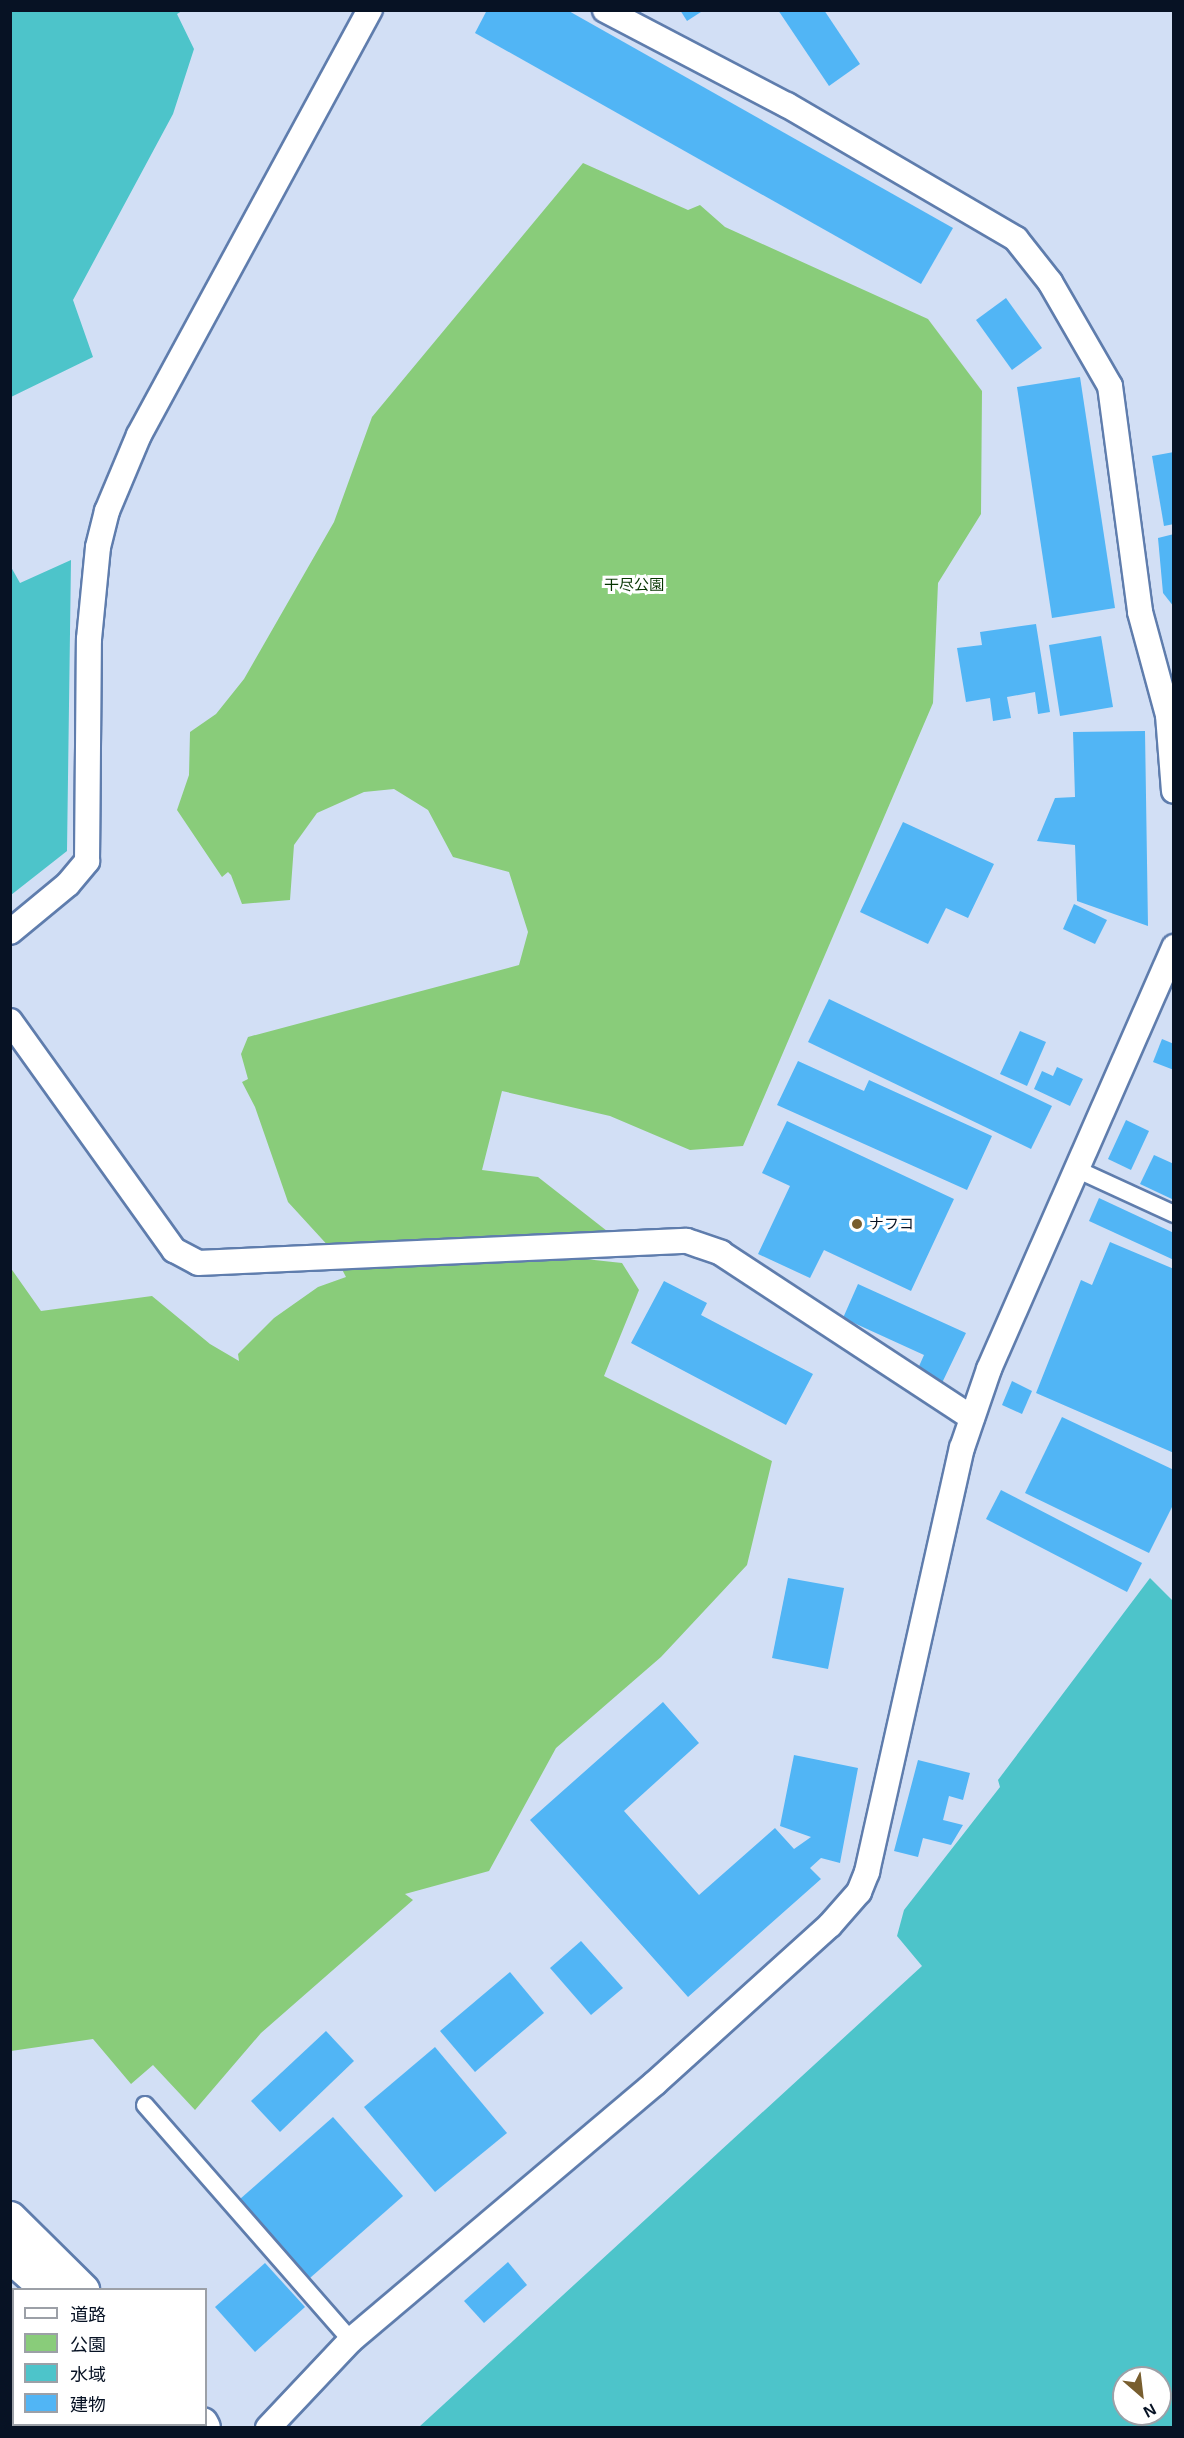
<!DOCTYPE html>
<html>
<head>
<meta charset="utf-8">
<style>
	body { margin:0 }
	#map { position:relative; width:1184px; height:2438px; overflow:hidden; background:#d2dff5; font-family:Arial,"Noto Sans JP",sans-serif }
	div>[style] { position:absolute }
	.green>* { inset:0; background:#89cc7a }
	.water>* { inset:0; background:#4dc4ca }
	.building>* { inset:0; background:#51b5f5 }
	.roads { filter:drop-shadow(2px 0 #5f7dad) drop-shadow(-2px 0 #5f7dad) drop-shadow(0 2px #5f7dad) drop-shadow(0 -2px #5f7dad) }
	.street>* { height:16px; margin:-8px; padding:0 8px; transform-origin:8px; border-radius:8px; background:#fff }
	.secondary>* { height:24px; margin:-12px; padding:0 12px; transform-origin:12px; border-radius:12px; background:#fff }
	.highway>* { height:32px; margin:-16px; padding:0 16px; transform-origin:16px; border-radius:16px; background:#fff }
	.dots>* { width:16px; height:16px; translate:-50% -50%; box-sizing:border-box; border:3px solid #fff; border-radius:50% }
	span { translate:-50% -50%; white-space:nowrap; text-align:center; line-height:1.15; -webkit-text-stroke:6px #fff; paint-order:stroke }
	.park-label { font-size:15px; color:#063500 }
	.poi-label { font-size:15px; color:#071224 }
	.left { translate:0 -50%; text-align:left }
	.frame { position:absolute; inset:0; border:12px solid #071224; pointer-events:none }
	.legend { position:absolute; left:12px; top:2288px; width:195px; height:138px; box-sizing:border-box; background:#fff; border:2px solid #9ca0a7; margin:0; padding:8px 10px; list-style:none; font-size:18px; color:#071224 }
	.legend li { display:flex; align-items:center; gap:12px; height:30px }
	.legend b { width:30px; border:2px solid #9ca0a7 }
	.north { position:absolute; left:1112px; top:2366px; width:60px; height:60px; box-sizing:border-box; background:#fff; border:2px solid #9ca0a7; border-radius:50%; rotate:152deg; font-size:16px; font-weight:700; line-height:24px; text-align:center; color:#071224 }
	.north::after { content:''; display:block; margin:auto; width:21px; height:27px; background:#785e2f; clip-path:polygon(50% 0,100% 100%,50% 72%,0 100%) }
</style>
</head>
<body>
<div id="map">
	<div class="green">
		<i style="clip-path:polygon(583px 163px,688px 210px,700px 205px,725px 227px,928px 319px,982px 391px,981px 514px,938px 583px,933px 703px,743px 1146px,690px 1150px,610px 1116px,502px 1091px,482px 1170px,538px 1177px,607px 1231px,548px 1236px,585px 1259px,622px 1263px,639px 1290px,604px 1376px,772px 1461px,747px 1565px,661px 1657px,556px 1748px,489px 1871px,405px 1894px,413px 1900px,261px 2033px,195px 2110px,153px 2065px,131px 2084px,93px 2039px,11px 2051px,10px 1267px,41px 1311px,152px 1296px,210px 1344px,239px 1361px,238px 1354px,274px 1318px,318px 1287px,346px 1277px,332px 1250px,288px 1202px,255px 1107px,242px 1082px,248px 1079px,241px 1054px,248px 1037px,519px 965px,528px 932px,509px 872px,453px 857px,428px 810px,394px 789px,364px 792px,317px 813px,294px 845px,290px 900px,242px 904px,231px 875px,228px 872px,222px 877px,177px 810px,189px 775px,190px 732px,216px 714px,244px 679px,334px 522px,372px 417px)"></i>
	</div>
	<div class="water">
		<i style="clip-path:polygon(11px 10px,182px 11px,177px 14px,194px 49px,173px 114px,73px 300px,93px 357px,11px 397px)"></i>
		<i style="clip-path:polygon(71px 560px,67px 851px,11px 895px,11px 567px,20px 583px)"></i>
		<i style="clip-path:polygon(evenodd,1150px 1578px,1174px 1602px,1173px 2427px,419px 2427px,922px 1966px,897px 1936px,904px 1910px,1000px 1787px,998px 1780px,1150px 1578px,1124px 2378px,1160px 2378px,1160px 2414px,1124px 2414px,1124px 2378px)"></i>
	</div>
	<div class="building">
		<i style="clip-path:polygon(487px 10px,567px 10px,953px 228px,921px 284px,475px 33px)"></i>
		<i style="clip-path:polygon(680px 10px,704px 10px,687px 21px)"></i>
		<i style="clip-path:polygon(778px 10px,824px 10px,860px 64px,829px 86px)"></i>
		<i style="clip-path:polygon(1006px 298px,1042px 348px,1012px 370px,976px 320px)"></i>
		<i style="clip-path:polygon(1080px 377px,1115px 608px,1052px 618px,1017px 387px)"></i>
		<i style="clip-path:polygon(1174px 452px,1174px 524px,1164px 526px,1152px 456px)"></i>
		<i style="clip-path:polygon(1174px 534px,1174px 607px,1163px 593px,1158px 538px)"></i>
		<i style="clip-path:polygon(1036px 624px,1050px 712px,1038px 714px,1035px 692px,1007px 697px,1011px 718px,993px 721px,990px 698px,966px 702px,957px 648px,982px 645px,980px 632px)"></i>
		<i style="clip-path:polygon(1101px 636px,1113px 707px,1060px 716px,1049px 645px)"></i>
		<i style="clip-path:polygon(1145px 731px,1148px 926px,1077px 901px,1075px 845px,1037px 841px,1055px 798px,1075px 797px,1073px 732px)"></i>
		<i style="clip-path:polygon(903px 822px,994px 864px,968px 918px,946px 908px,928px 944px,860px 912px)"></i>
		<i style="clip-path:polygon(1074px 904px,1107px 920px,1095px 944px,1063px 929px)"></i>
		<i style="clip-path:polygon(829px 999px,1052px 1106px,1031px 1149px,808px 1042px)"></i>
		<i style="clip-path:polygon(1020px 1031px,1046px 1042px,1027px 1086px,1000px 1074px)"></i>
		<i style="clip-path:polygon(1162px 1039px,1174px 1044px,1174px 1070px,1153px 1062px)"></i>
		<i style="clip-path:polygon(798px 1061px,864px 1091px,869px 1080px,992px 1136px,967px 1190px,777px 1105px)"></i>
		<i style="clip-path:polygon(1057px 1067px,1083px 1079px,1070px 1106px,1034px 1089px,1042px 1071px,1053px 1076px)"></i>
		<i style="clip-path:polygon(1126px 1120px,1149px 1131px,1131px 1170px,1108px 1159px)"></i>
		<i style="clip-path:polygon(787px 1121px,954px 1199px,911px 1291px,824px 1250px,810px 1278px,758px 1254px,790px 1186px,762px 1173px)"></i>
		<i style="clip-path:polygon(1154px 1155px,1174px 1164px,1174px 1200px,1140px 1184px)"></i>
		<i style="clip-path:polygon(1099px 1198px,1174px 1233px,1174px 1260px,1089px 1221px)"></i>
		<i style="clip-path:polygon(1110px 1242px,1174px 1269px,1174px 1453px,1036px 1393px,1081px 1280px,1092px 1285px)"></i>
		<i style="clip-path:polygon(664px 1281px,707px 1303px,701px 1315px,813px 1374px,786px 1425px,631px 1343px)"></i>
		<i style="clip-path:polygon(858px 1284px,966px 1333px,941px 1385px,916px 1373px,924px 1355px,843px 1318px)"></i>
		<i style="clip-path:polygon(1012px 1381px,1032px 1391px,1022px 1414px,1002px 1405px)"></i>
		<i style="clip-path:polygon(1062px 1417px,1174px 1470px,1174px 1503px,1149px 1553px,1025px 1493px)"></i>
		<i style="clip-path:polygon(1001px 1490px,1142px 1563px,1127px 1592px,986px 1519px)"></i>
		<i style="clip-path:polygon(788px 1578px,844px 1588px,828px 1669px,772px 1658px)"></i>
		<i style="clip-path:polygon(663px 1702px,699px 1743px,624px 1811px,699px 1895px,775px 1828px,794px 1849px,811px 1837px,780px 1826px,794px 1755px,858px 1768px,840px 1863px,821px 1858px,810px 1868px,821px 1879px,688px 1997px,530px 1820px)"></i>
		<i style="clip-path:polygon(918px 1760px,970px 1773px,963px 1800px,949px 1796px,943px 1820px,963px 1825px,951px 1845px,923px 1838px,918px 1857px,894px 1851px)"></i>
		<i style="clip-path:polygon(581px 1941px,623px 1988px,591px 2015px,550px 1968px)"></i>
		<i style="clip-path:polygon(510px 1972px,544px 2013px,475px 2072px,440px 2031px)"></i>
		<i style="clip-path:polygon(326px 2031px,354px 2061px,280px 2132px,251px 2101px)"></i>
		<i style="clip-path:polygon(435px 2047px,507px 2133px,435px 2192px,364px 2107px)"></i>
		<i style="clip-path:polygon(333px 2117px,403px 2196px,310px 2278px,240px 2199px)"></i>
		<i style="clip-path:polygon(508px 2262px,527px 2285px,484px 2323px,464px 2301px)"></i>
		<i style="clip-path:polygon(265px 2263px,305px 2307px,255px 2352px,215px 2307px)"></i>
	</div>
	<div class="roads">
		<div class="street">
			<i style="left:1074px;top:1168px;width:110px;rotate:24.7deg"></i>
			<i style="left:145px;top:2105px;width:313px;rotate:48.8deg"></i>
			<i style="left:10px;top:2366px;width:4px;rotate:27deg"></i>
			<i style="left:77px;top:2424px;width:5px;rotate:53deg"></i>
		</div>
		<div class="secondary">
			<i style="left:605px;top:10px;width:205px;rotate:27.6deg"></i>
			<i style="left:787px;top:105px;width:265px;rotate:30.3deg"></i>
			<i style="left:1016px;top:239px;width:55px;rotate:51.7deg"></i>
			<i style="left:1050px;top:282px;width:120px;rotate:60deg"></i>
			<i style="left:1110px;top:386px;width:228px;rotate:82.4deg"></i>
			<i style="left:1140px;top:612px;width:107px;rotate:74.8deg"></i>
			<i style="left:1168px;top:715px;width:76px;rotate:85.5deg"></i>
			<i style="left:10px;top:932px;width:75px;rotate:-39.6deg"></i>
			<i style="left:68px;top:884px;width:30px;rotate:-50deg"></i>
			<i style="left:87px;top:861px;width:222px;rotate:-89.5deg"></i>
			<i style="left:89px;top:639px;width:92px;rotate:-84.4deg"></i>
			<i style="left:98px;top:547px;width:37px;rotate:-76deg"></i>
			<i style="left:107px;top:511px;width:82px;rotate:-67.2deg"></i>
			<i style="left:139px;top:435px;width:484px;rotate:-61.5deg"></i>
			<i style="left:10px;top:1021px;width:282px;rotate:54.4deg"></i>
			<i style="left:174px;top:1250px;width:27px;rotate:28deg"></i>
			<i style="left:198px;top:1263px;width:489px;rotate:-2.6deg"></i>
			<i style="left:687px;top:1241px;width:36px;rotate:19deg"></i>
			<i style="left:721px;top:1253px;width:300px;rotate:33.3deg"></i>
			<i style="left:268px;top:2428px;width:121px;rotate:-46.7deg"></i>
			<i style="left:351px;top:2340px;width:397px;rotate:-40.2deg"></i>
			<i style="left:654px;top:2084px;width:237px;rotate:-42.1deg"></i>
			<i style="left:830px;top:1925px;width:44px;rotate:-48.7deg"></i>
			<i style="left:859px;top:1892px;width:22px;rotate:-68deg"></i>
			<i style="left:867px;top:1872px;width:435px;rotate:-77.4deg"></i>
			<i style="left:962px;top:1448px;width:83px;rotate:-71.1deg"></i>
			<i style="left:989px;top:1369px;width:461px;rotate:-66.3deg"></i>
		</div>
		<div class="highway">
			<i style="left:10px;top:2218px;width:103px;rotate:44.6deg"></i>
			<i style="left:10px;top:2256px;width:51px;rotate:41.8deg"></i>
			<i style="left:10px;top:2341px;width:4px;rotate:27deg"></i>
			<i style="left:100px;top:2424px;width:5px;rotate:53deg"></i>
			<i style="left:172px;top:2424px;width:5px;rotate:53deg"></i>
			<i style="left:202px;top:2424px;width:4px;rotate:63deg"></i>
		</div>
	</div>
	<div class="dots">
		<i style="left:857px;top:1224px;background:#785e2f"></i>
	</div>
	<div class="park-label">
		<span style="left:634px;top:585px">干尽公園</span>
	</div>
	<div class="poi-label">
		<span class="left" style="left:869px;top:1224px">ナフコ</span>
	</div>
	<div class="frame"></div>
	<ul class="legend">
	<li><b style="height:8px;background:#fff"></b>道路</li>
	<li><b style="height:16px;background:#89cc7a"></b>公園</li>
	<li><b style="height:16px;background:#4dc4ca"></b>水域</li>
	<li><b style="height:16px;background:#51b5f5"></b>建物</li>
	</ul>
	<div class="north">N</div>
</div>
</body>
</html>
